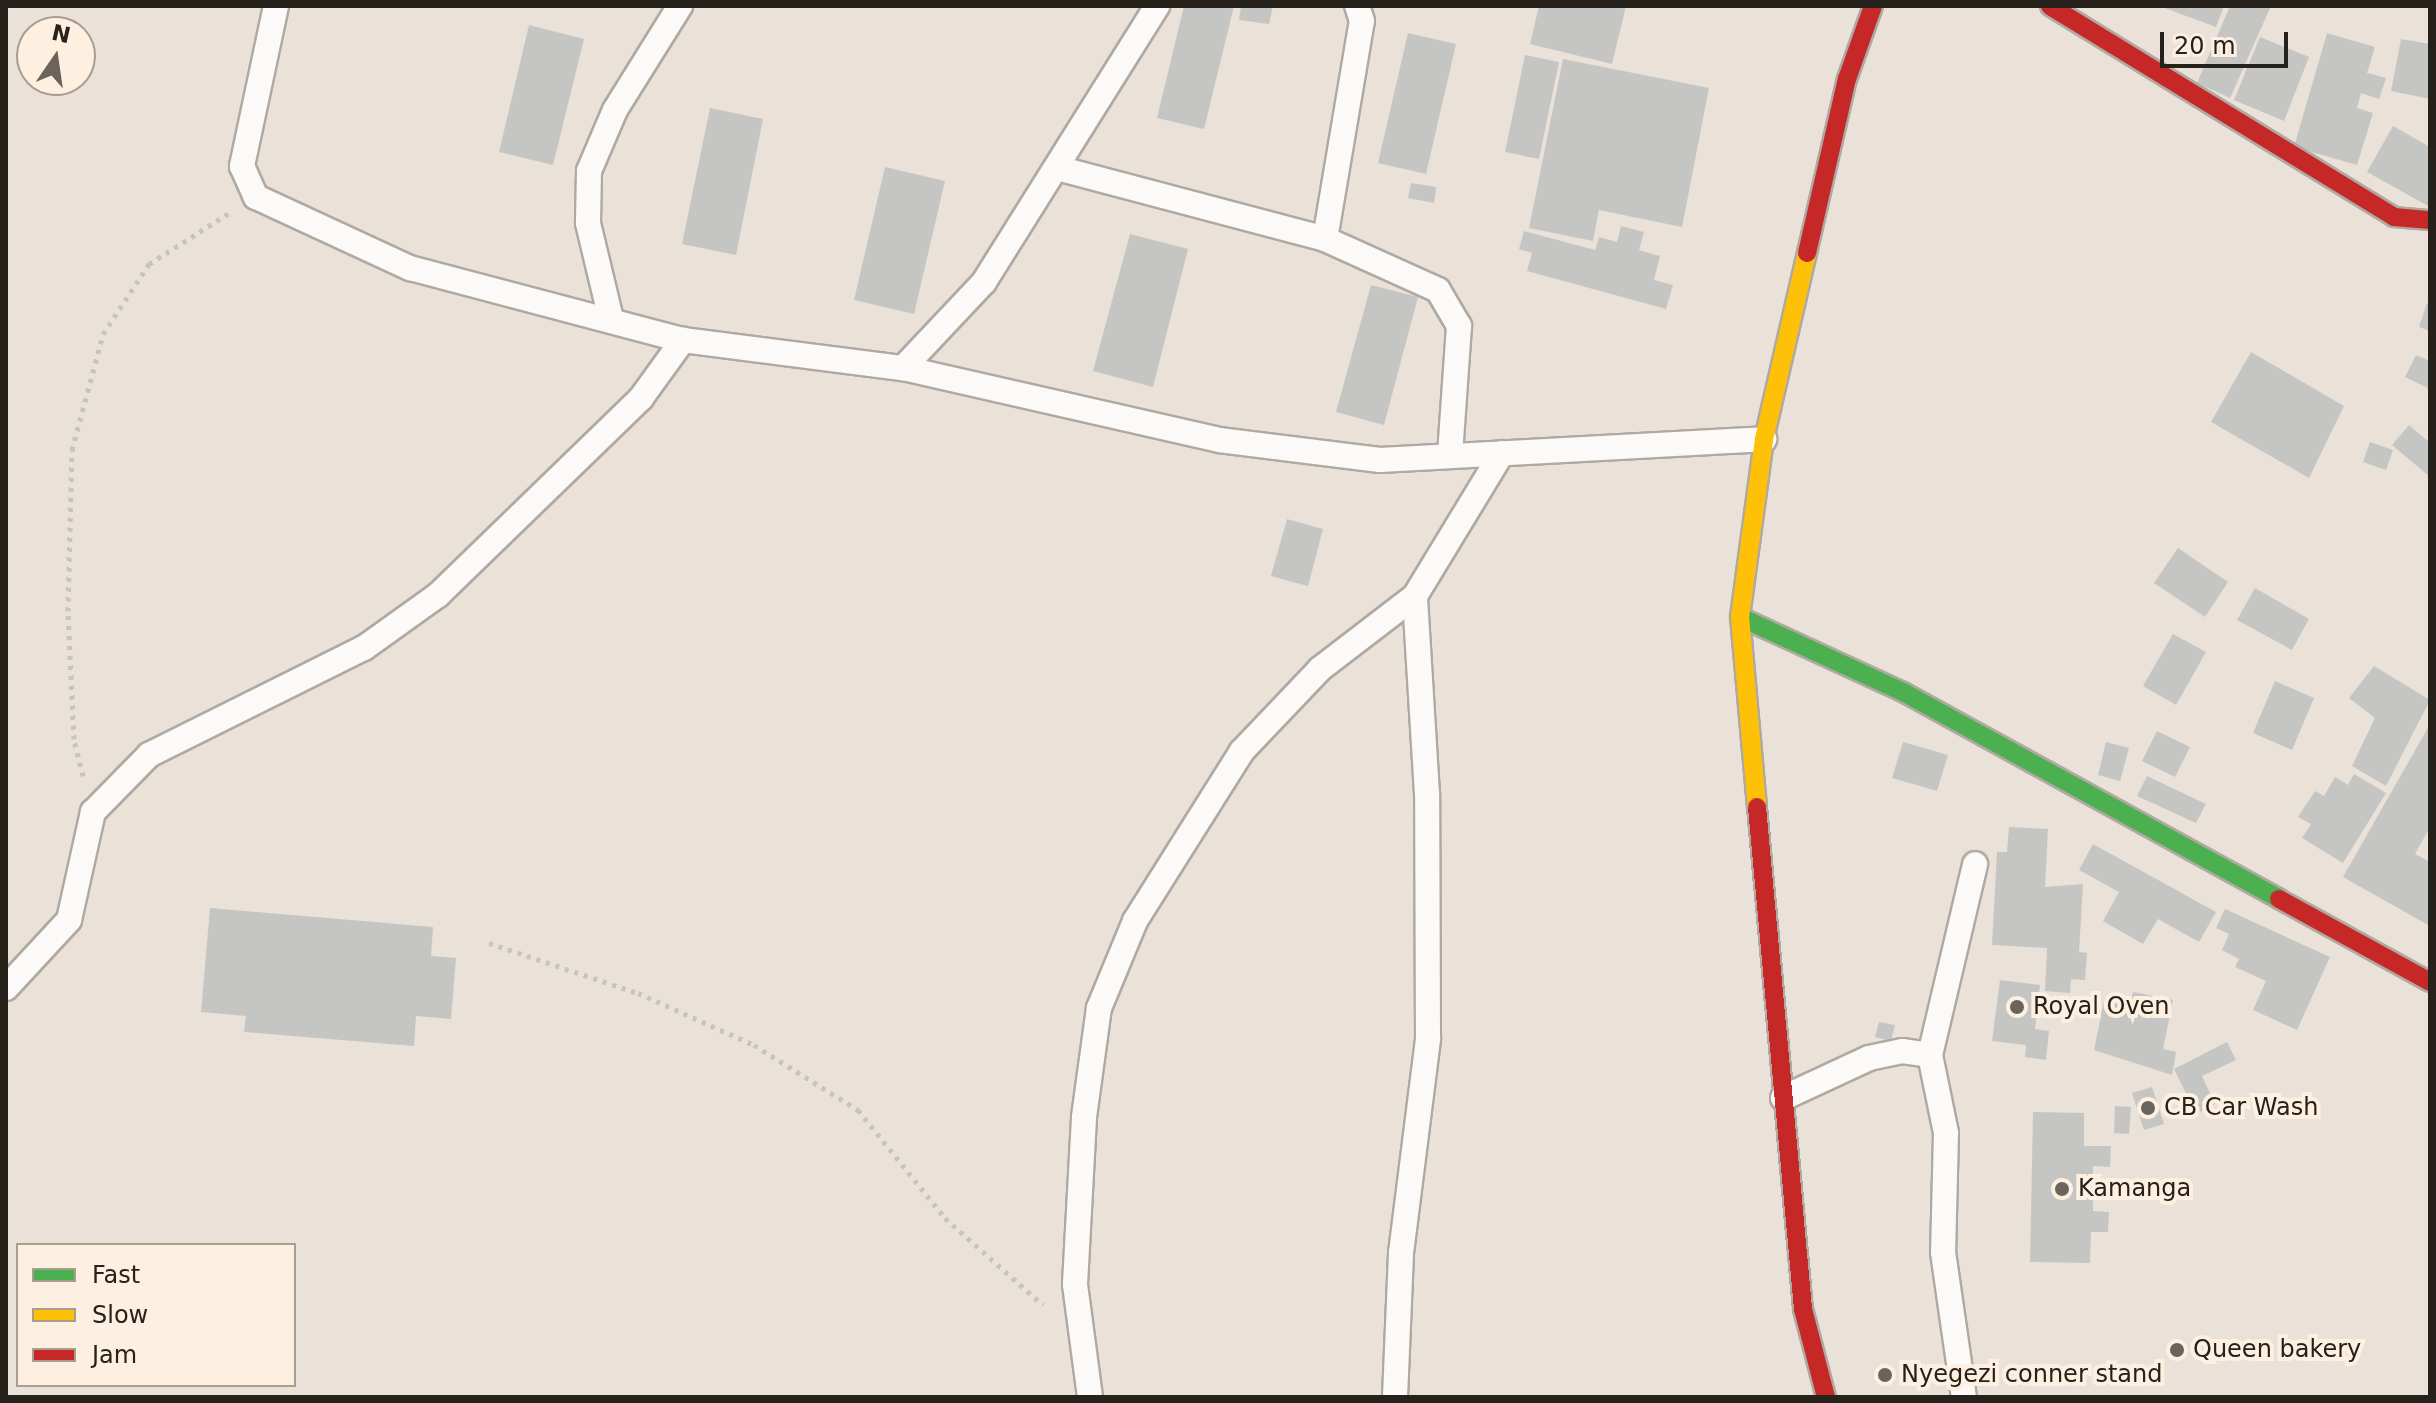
<!DOCTYPE html>
<html>
<head>
<meta charset="utf-8">
<style>
	body { margin:0 }
	#map { position:relative; width:2436px; height:1403px; overflow:hidden; background:#eae1d8; font-family:"DejaVu Sans",sans-serif }
	div>[style] { position:absolute }
	.building>* { inset:0; background:#c5c6c4 }
	.path>* { height:5px; margin-top:-2.5px; transform-origin:0; background:repeating-linear-gradient(90deg,#c7c4c0 0 4px,transparent 0 10px) }
	.roads { filter:drop-shadow(2px 0 #b0a9a2) drop-shadow(-2px 0 #b0a9a2) drop-shadow(0 2px #b0a9a2) drop-shadow(0 -2px #b0a9a2) }
	.lane>* { height:24px; margin:-12px; padding:0 12px; transform-origin:12px; border-radius:12px; background:#fcfaf9 }
	.fast>* { height:18px; margin:-9px; padding:0 9px; transform-origin:9px; border-radius:9px; background:#4caf50 }
	.slow>* { height:18px; margin:-9px; padding:0 9px; transform-origin:9px; border-radius:9px; background:#ffc107 }
	.jam>* { height:18px; margin:-9px; padding:0 9px; transform-origin:9px; border-radius:9px; background:#c62828 }
	.dots>* { width:22px; height:22px; translate:-50% -50%; box-sizing:border-box; border:4px solid #fdf0e1; border-radius:50% }
	span { translate:-50% -50%; white-space:nowrap; text-align:center; line-height:1.15; -webkit-text-stroke:8px #fdf0e1; paint-order:stroke }
	.poi-label { font-size:24px; color:#26211a }
	.left { translate:0 -50%; text-align:left }
	.frame { position:absolute; inset:0; border:8px solid #26211a; pointer-events:none }
	.legend { position:absolute; left:16px; top:1243px; width:280px; height:144px; box-sizing:border-box; background:#fdf0e1; border:2px solid #a79d91; margin:0; padding:10px 14px; list-style:none; font-size:24px; color:#26211a }
	.legend li { display:flex; align-items:center; gap:16px; height:40px }
	.legend b { width:40px; border:2px solid #a79d91 }
	.north { position:absolute; left:16px; top:16px; width:80px; height:80px; box-sizing:border-box; background:#fdf0e1; border:2px solid #a79d91; border-radius:50%; rotate:13deg; font-size:22px; font-weight:700; line-height:32px; text-align:center; color:#26211a }
	.north::after { content:''; display:block; margin:auto; width:28px; height:36px; background:#6b645c; clip-path:polygon(50% 0,100% 100%,50% 72%,0 100%) }
	.scale { position:absolute; left:2160px; top:32px; width:128px; height:36px; box-sizing:border-box; border:4px solid #26211a; border-top:0; padding-left:10px; font-size:24px; line-height:28px; white-space:nowrap; color:#26211a; -webkit-text-stroke:6px #fdf0e1; paint-order:stroke }
</style>
</head>
<body>
<div id="map">
	<div class="building">
		<i style="clip-path:polygon(1184px 6px,1234px 6px,1204px 129px,1157px 118px)"></i>
		<i style="clip-path:polygon(1241px 6px,1273px 6px,1269px 24px,1239px 20px)"></i>
		<i style="clip-path:polygon(1539px 6px,1626px 6px,1612px 64px,1530px 44px)"></i>
		<i style="clip-path:polygon(2159px 6px,2224px 6px,2216px 27px)"></i>
		<i style="clip-path:polygon(2230px 6px,2271px 6px,2230px 98px,2197px 83px)"></i>
		<i style="clip-path:polygon(529px 25px,584px 39px,553px 165px,499px 152px)"></i>
		<i style="clip-path:polygon(1408px 33px,1456px 44px,1426px 174px,1378px 163px)"></i>
		<i style="clip-path:polygon(2327px 33px,2375px 47px,2367px 73px,2386px 78px,2379px 99px,2361px 93px,2357px 108px,2373px 113px,2357px 165px,2294px 147px)"></i>
		<i style="clip-path:polygon(2260px 37px,2309px 57px,2284px 121px,2234px 100px)"></i>
		<i style="clip-path:polygon(2401px 39px,2430px 44px,2430px 99px,2391px 91px)"></i>
		<i style="clip-path:polygon(1525px 55px,1559px 62px,1539px 159px,1505px 152px)"></i>
		<i style="clip-path:polygon(1563px 59px,1709px 88px,1682px 227px,1599px 210px,1593px 241px,1529px 228px)"></i>
		<i style="clip-path:polygon(710px 108px,763px 119px,736px 255px,682px 244px)"></i>
		<i style="clip-path:polygon(2393px 126px,2430px 147px,2430px 207px,2367px 172px)"></i>
		<i style="clip-path:polygon(885px 167px,945px 181px,914px 314px,854px 300px)"></i>
		<i style="clip-path:polygon(1411px 183px,1436px 187px,1434px 203px,1408px 198px)"></i>
		<i style="clip-path:polygon(1621px 226px,1644px 232px,1639px 250px,1660px 256px,1654px 280px,1673px 285px,1666px 309px,1527px 271px,1532px 253px,1519px 249px,1524px 231px,1595px 250px,1599px 237px,1617px 242px)"></i>
		<i style="clip-path:polygon(1130px 234px,1188px 249px,1153px 387px,1093px 371px)"></i>
		<i style="clip-path:polygon(1371px 285px,1418px 297px,1384px 425px,1336px 412px)"></i>
		<i style="clip-path:polygon(2427px 303px,2430px 304px,2430px 331px,2419px 327px)"></i>
		<i style="clip-path:polygon(2251px 352px,2344px 406px,2309px 478px,2211px 422px)"></i>
		<i style="clip-path:polygon(2416px 355px,2430px 361px,2430px 389px,2405px 377px)"></i>
		<i style="clip-path:polygon(2409px 425px,2430px 443px,2430px 477px,2392px 445px)"></i>
		<i style="clip-path:polygon(2370px 442px,2393px 450px,2386px 470px,2363px 462px)"></i>
		<i style="clip-path:polygon(1287px 519px,1323px 529px,1308px 586px,1271px 576px)"></i>
		<i style="clip-path:polygon(2178px 548px,2228px 582px,2205px 617px,2154px 583px)"></i>
		<i style="clip-path:polygon(2255px 588px,2309px 619px,2292px 650px,2237px 620px)"></i>
		<i style="clip-path:polygon(2173px 634px,2206px 652px,2176px 705px,2143px 686px)"></i>
		<i style="clip-path:polygon(2374px 666px,2430px 700px,2386px 786px,2352px 766px,2375px 718px,2349px 698px)"></i>
		<i style="clip-path:polygon(2275px 681px,2314px 698px,2292px 750px,2253px 733px)"></i>
		<i style="clip-path:polygon(2430px 724px,2430px 827px,2415px 854px,2430px 862px,2430px 926px,2343px 877px)"></i>
		<i style="clip-path:polygon(2157px 731px,2190px 747px,2175px 777px,2142px 761px)"></i>
		<i style="clip-path:polygon(1903px 742px,1948px 755px,1937px 791px,1892px 778px)"></i>
		<i style="clip-path:polygon(2106px 742px,2129px 748px,2120px 781px,2098px 775px)"></i>
		<i style="clip-path:polygon(2354px 774px,2386px 793px,2343px 863px,2302px 838px,2311px 824px,2298px 817px,2315px 791px,2324px 796px,2335px 777px,2348px 785px)"></i>
		<i style="clip-path:polygon(2147px 776px,2206px 804px,2196px 823px,2137px 796px)"></i>
		<i style="clip-path:polygon(2009px 827px,2048px 829px,2045px 887px,2083px 884px,2079px 952px,2087px 953px,2085px 980px,2071px 979px,2070px 993px,2045px 991px,2047px 948px,1992px 945px,1997px 852px,2007px 852px)"></i>
		<i style="clip-path:polygon(2093px 844px,2216px 912px,2199px 942px,2158px 919px,2143px 944px,2103px 921px,2119px 892px,2079px 870px)"></i>
		<i style="clip-path:polygon(210px 908px,433px 927px,431px 956px,456px 958px,451px 1019px,416px 1016px,414px 1046px,244px 1032px,246px 1016px,201px 1012px)"></i>
		<i style="clip-path:polygon(2225px 909px,2330px 957px,2297px 1030px,2253px 1010px,2266px 981px,2235px 967px,2239px 959px,2222px 950px,2229px 934px,2216px 928px)"></i>
		<i style="clip-path:polygon(2000px 980px,2040px 985px,2035px 1029px,2049px 1031px,2046px 1060px,2025px 1057px,2026px 1045px,1992px 1041px)"></i>
		<i style="clip-path:polygon(2133px 992px,2173px 1000px,2163px 1049px,2176px 1052px,2172px 1075px,2094px 1050px,2104px 1001px,2130px 1006px)"></i>
		<i style="clip-path:polygon(1879px 1022px,1895px 1025px,1891px 1041px,1875px 1037px)"></i>
		<i style="clip-path:polygon(2227px 1042px,2236px 1060px,2202px 1076px,2215px 1104px,2196px 1114px,2174px 1069px)"></i>
		<i style="clip-path:polygon(2152px 1087px,2164px 1124px,2144px 1130px,2132px 1093px)"></i>
		<i style="clip-path:polygon(2115px 1106px,2131px 1107px,2129px 1134px,2114px 1133px)"></i>
		<i style="clip-path:polygon(2033px 1112px,2084px 1113px,2084px 1146px,2111px 1146px,2110px 1167px,2093px 1166px,2093px 1211px,2109px 1212px,2108px 1232px,2091px 1232px,2090px 1263px,2030px 1262px)"></i>
	</div>
	<div class="path">
		<i style="left:83px;top:776px;width:38px;rotate:-104deg"></i>
		<i style="left:74px;top:739px;width:128px;rotate:-92.7deg"></i>
		<i style="left:68px;top:611px;width:161px;rotate:-88.6deg"></i>
		<i style="left:72px;top:450px;width:120px;rotate:-75deg"></i>
		<i style="left:103px;top:334px;width:84px;rotate:-56.7deg"></i>
		<i style="left:149px;top:264px;width:95px;rotate:-32.5deg"></i>
		<i style="left:489px;top:943px;width:157px;rotate:18.6deg"></i>
		<i style="left:638px;top:993px;width:127px;rotate:24.1deg"></i>
		<i style="left:754px;top:1045px;width:123px;rotate:32deg"></i>
		<i style="left:858px;top:1110px;width:139px;rotate:51.1deg"></i>
		<i style="left:945px;top:1218px;width:131px;rotate:41.6deg"></i>
	</div>
	<div class="roads">
		<div class="lane">
			<i style="left:276px;top:6px;width:164px;rotate:102deg"></i>
			<i style="left:242px;top:166px;width:34px;rotate:66deg"></i>
			<i style="left:256px;top:197px;width:170px;rotate:24.8deg"></i>
			<i style="left:410px;top:268px;width:282px;rotate:14.8deg"></i>
			<i style="left:683px;top:340px;width:222px;rotate:7.3deg"></i>
			<i style="left:903px;top:368px;width:324px;rotate:12.8deg"></i>
			<i style="left:1219px;top:440px;width:162px;rotate:7.1deg"></i>
			<i style="left:1380px;top:460px;width:385px;rotate:-3.1deg"></i>
			<i style="left:1057px;top:168px;width:277px;rotate:14.8deg"></i>
			<i style="left:1325px;top:239px;width:124px;rotate:24.3deg"></i>
			<i style="left:1438px;top:290px;width:42px;rotate:59.7deg"></i>
			<i style="left:1459px;top:326px;width:130px;rotate:94deg"></i>
			<i style="left:1325px;top:239px;width:221px;rotate:-80.4deg"></i>
			<i style="left:1362px;top:21px;width:16px;rotate:-108deg"></i>
			<i style="left:611px;top:319px;width:99px;rotate:-103.5deg"></i>
			<i style="left:588px;top:223px;width:52px;rotate:-88.9deg"></i>
			<i style="left:589px;top:171px;width:66px;rotate:-66.9deg"></i>
			<i style="left:615px;top:110px;width:123px;rotate:-58deg"></i>
			<i style="left:903px;top:368px;width:118px;rotate:-46.7deg"></i>
			<i style="left:984px;top:282px;width:326px;rotate:-57.9deg"></i>
			<i style="left:6px;top:988px;width:93px;rotate:-47.2deg"></i>
			<i style="left:69px;top:920px;width:111px;rotate:-77.5deg"></i>
			<i style="left:93px;top:812px;width:80px;rotate:-45.5deg"></i>
			<i style="left:149px;top:755px;width:240px;rotate:-26.5deg"></i>
			<i style="left:364px;top:648px;width:91px;rotate:-35.6deg"></i>
			<i style="left:438px;top:595px;width:283px;rotate:-44.1deg"></i>
			<i style="left:641px;top:398px;width:72px;rotate:-54.1deg"></i>
			<i style="left:1930px;top:1055px;width:196px;rotate:-76.7deg"></i>
			<i style="left:1783px;top:1098px;width:95px;rotate:-24.9deg"></i>
			<i style="left:1869px;top:1058px;width:34px;rotate:-12deg"></i>
			<i style="left:1902px;top:1051px;width:28px;rotate:8deg"></i>
			<i style="left:1930px;top:1055px;width:80px;rotate:78.4deg"></i>
			<i style="left:1946px;top:1133px;width:119px;rotate:91.4deg"></i>
			<i style="left:1943px;top:1252px;width:147px;rotate:81.8deg"></i>
			<i style="left:1090px;top:1397px;width:114px;rotate:-97.6deg"></i>
			<i style="left:1075px;top:1284px;width:167px;rotate:-86.9deg"></i>
			<i style="left:1084px;top:1117px;width:110px;rotate:-82.2deg"></i>
			<i style="left:1099px;top:1008px;width:94px;rotate:-67.5deg"></i>
			<i style="left:1135px;top:921px;width:201px;rotate:-57.8deg"></i>
			<i style="left:1242px;top:751px;width:113px;rotate:-46.4deg"></i>
			<i style="left:1320px;top:669px;width:120px;rotate:-37.5deg"></i>
			<i style="left:1415px;top:596px;width:167px;rotate:-58.7deg"></i>
			<i style="left:1395px;top:1397px;width:144px;rotate:-87.6deg"></i>
			<i style="left:1401px;top:1253px;width:217px;rotate:-82.8deg"></i>
			<i style="left:1428px;top:1038px;width:244px;rotate:-90.2deg"></i>
			<i style="left:1427px;top:794px;width:198px;rotate:-93.5deg"></i>
		</div>
		<div class="fast">
			<i style="left:1740px;top:617px;width:179px;rotate:24.7deg"></i>
			<i style="left:1903px;top:692px;width:429px;rotate:28.8deg"></i>
		</div>
		<div class="slow">
			<i style="left:1757px;top:807px;width:191px;rotate:-95.1deg"></i>
			<i style="left:1740px;top:617px;width:180px;rotate:-82.3deg"></i>
			<i style="left:1764px;top:439px;width:191px;rotate:-77deg"></i>
		</div>
		<div class="jam">
			<i style="left:2050px;top:6px;width:404px;rotate:31.5deg"></i>
			<i style="left:2394px;top:217px;width:36px;rotate:5deg"></i>
			<i style="left:1807px;top:253px;width:179px;rotate:-77.1deg"></i>
			<i style="left:1847px;top:79px;width:77px;rotate:-70.4deg"></i>
			<i style="left:1757px;top:807px;width:504px;rotate:84.76deg"></i>
			<i style="left:1803px;top:1309px;width:91px;rotate:75.4deg"></i>
			<i style="left:2279px;top:899px;width:172px;rotate:28.8deg"></i>
		</div>
	</div>
	<div class="dots">
		<i style="left:2017px;top:1007px;background:#6b645c"></i>
		<i style="left:2148px;top:1108px;background:#6b645c"></i>
		<i style="left:2062px;top:1189px;background:#6b645c"></i>
		<i style="left:2177px;top:1350px;background:#6b645c"></i>
		<i style="left:1885px;top:1375px;background:#6b645c"></i>
	</div>
	<div class="poi-label">
		<span class="left" style="left:2033px;top:1007px">Royal Oven</span>
		<span class="left" style="left:2164px;top:1108px">CB Car Wash</span>
		<span class="left" style="left:2078px;top:1189px">Kamanga</span>
		<span class="left" style="left:2193px;top:1350px">Queen bakery</span>
		<span class="left" style="left:1901px;top:1375px">Nyegezi conner stand</span>
	</div>
	<div class="frame"></div>
	<ul class="legend">
	<li><b style="height:10px;background:#4caf50"></b>Fast</li>
	<li><b style="height:10px;background:#ffc107"></b>Slow</li>
	<li><b style="height:10px;background:#c62828"></b>Jam</li>
	</ul>
	<div class="north">N</div>
	<div class="scale">20 m</div>
</div>
</body>
</html>
